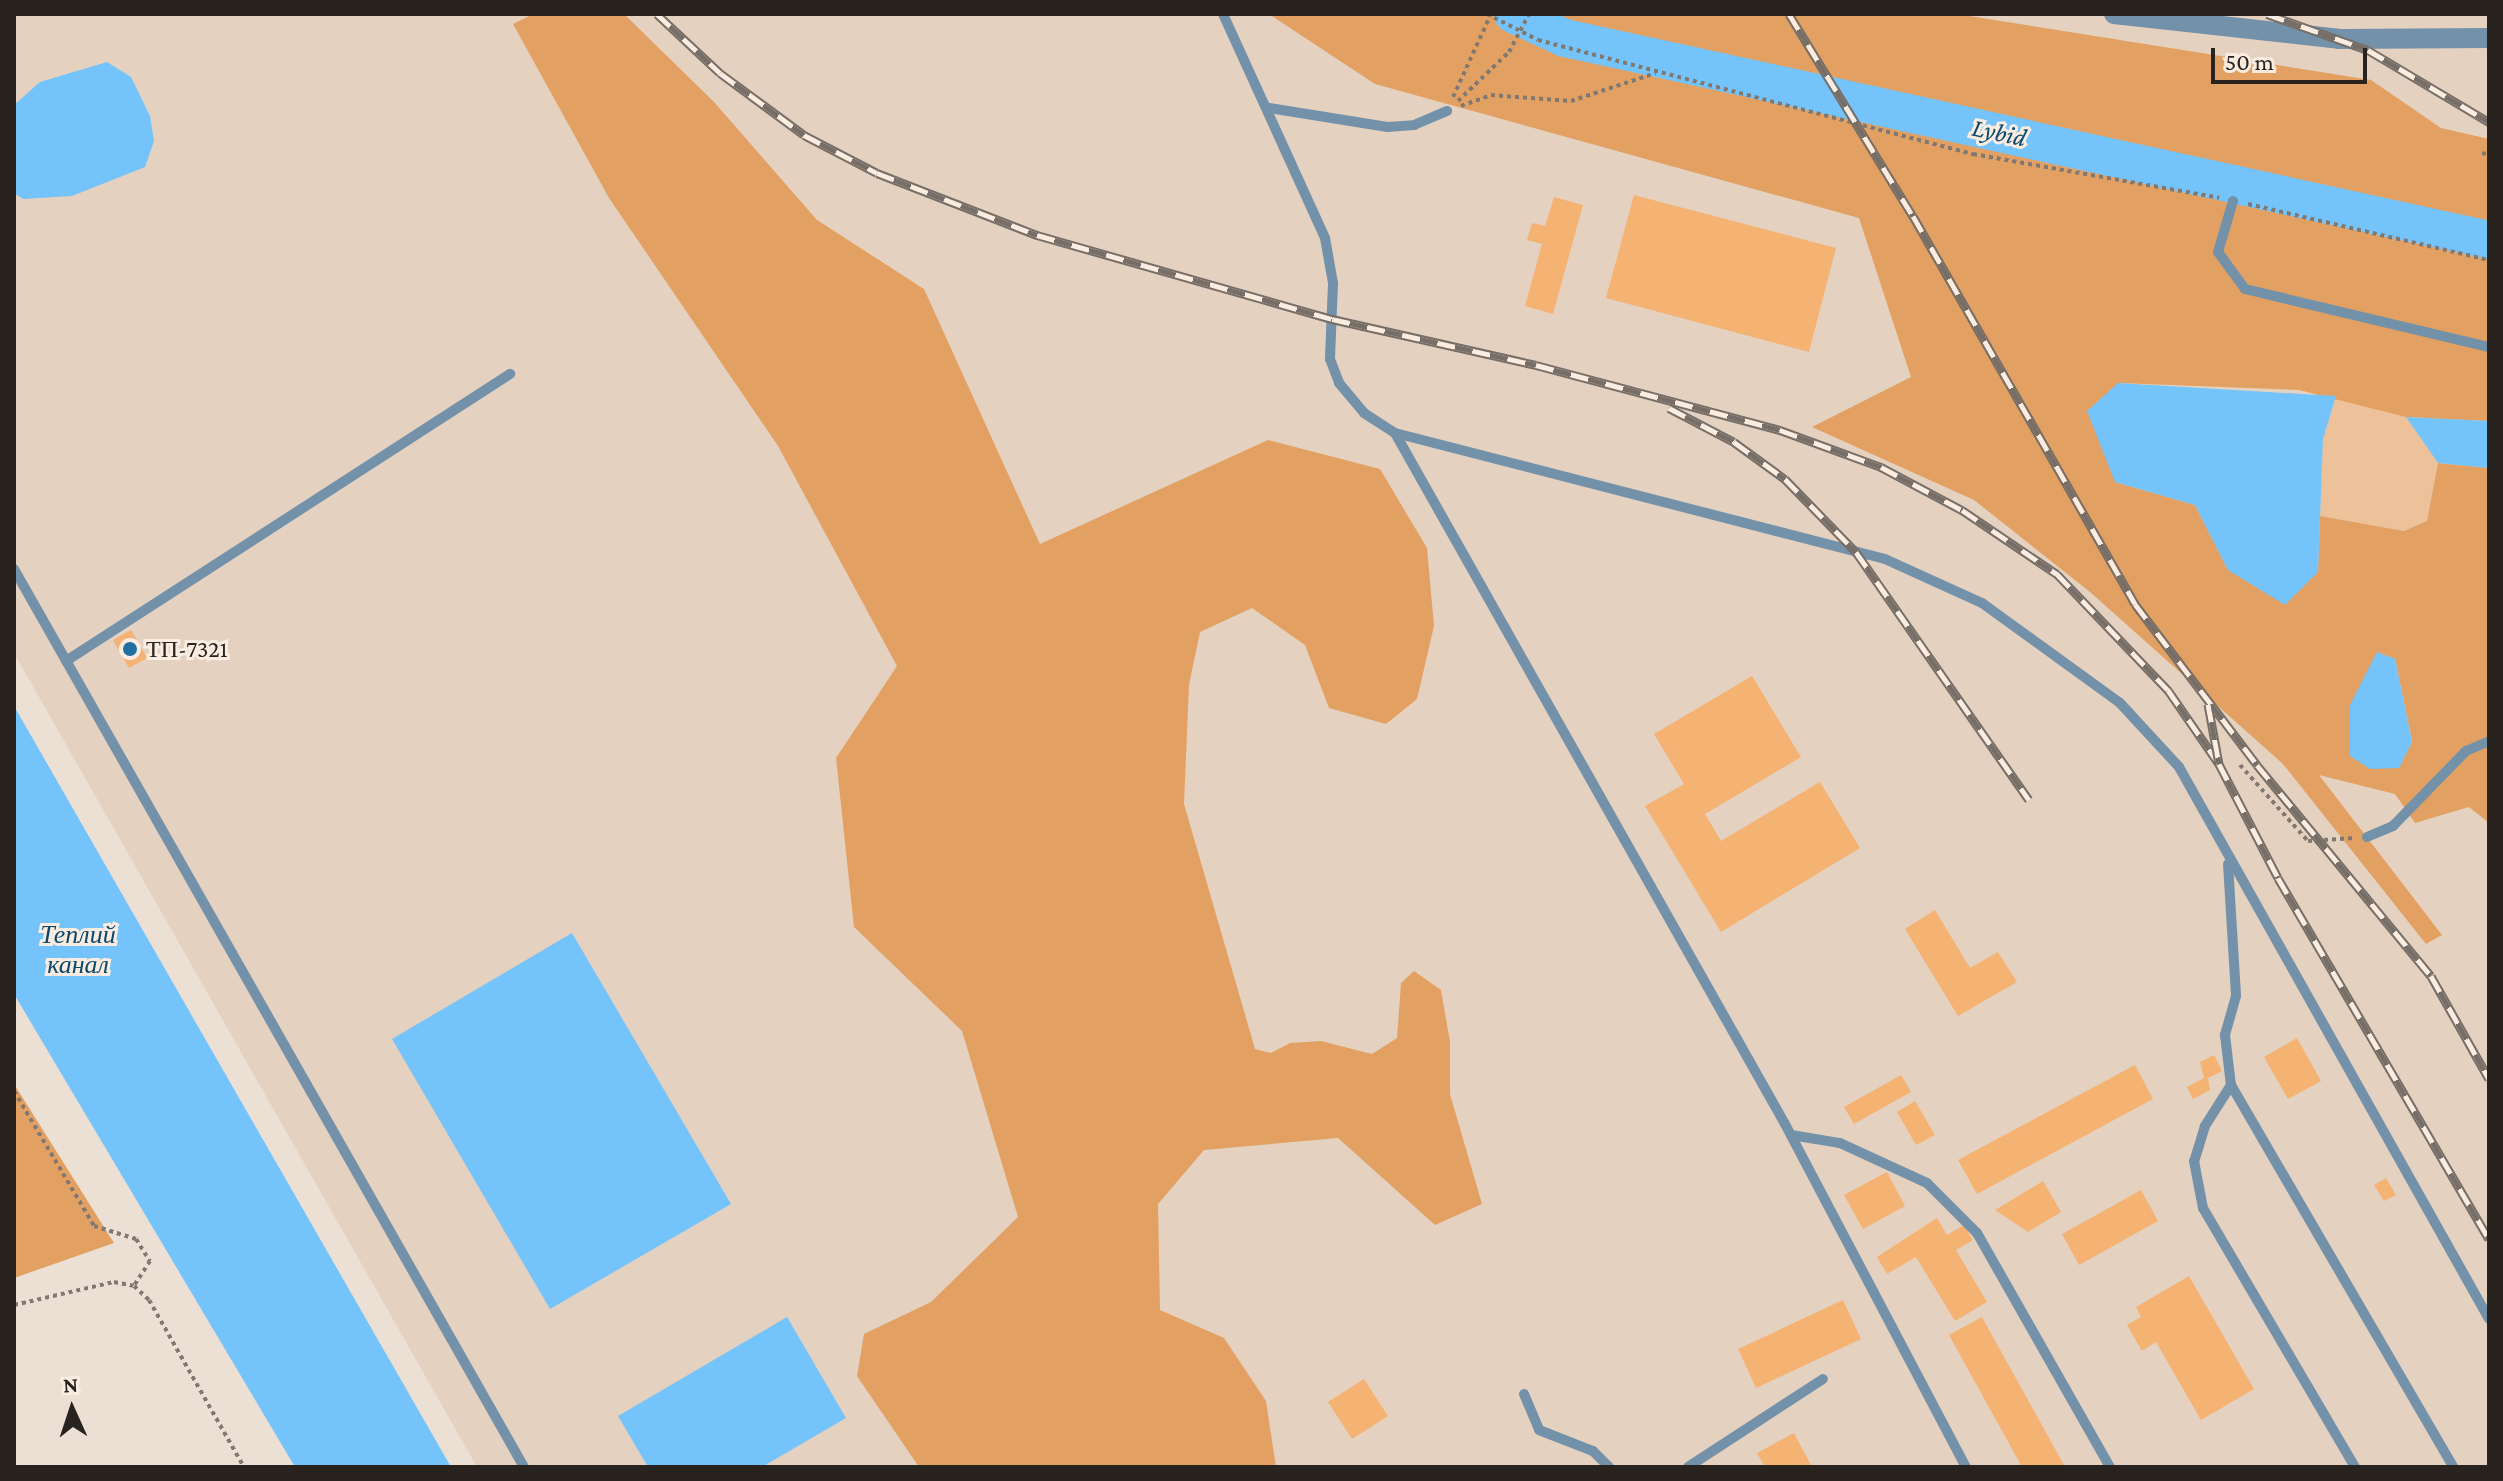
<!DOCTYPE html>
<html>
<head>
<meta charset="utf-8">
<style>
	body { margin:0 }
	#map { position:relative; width:2503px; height:1481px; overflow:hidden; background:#ecdfd3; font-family:"Crimson Pro",serif }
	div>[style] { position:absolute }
	.built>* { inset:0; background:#e5d1c0 }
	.green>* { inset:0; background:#edc199 }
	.forest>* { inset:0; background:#e2a162 }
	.water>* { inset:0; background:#74c3fa }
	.river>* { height:38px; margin:-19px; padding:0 19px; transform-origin:19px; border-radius:19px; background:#74c3fa }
	.building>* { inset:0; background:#f4b273 }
	.path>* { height:4px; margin-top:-2px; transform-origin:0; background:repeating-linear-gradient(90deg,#817971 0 4px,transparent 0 8px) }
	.lane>* { height:10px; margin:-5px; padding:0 5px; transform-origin:5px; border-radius:5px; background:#7392aa }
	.street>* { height:20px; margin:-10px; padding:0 10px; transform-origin:10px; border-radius:10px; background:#7392aa }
	.rail>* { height:9px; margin-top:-4.5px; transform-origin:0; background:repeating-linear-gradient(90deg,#faece0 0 18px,#766e67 0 36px); box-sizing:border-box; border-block:2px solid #766e67 }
	.dots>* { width:22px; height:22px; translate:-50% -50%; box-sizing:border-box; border:4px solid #faece0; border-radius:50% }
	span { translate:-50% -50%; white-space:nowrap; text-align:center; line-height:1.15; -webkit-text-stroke:6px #faece0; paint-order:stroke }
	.poi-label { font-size:24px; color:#28231f }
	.left { translate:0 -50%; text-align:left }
	.water-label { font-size:26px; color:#0a496d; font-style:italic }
	.frame { position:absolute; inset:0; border:16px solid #28231f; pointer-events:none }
	.north { position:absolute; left:32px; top:1369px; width:80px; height:80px; -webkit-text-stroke:6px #faece0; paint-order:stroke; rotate:357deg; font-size:22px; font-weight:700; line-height:32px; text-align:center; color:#28231f }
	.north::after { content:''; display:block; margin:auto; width:28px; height:36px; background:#28231f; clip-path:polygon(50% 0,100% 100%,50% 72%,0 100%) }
	.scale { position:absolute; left:2211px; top:48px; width:156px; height:36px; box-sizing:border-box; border:4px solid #28231f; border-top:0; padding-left:10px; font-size:24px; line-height:28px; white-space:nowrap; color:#28231f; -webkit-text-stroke:6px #faece0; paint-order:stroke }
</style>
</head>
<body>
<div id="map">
	<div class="built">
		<i style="clip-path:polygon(14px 14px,2489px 14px,2489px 1467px,477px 1467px,14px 653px)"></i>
	</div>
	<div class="green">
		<i style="clip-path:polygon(2336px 396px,2406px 417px,2438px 463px,2427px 521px,2404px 531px,2320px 516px,2323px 439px)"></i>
	</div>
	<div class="forest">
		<i style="clip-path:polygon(533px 14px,624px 14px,714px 102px,817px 220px,924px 289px,1040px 544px,1268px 440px,1380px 469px,1427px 548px,1434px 626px,1417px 699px,1386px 724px,1329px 708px,1305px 645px,1252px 608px,1200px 632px,1189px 685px,1184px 804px,1255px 1049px,1271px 1053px,1290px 1043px,1321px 1041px,1372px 1054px,1397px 1038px,1401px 983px,1414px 971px,1441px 990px,1450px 1042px,1450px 1094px,1482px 1204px,1435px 1225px,1338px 1138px,1204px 1150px,1158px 1204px,1160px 1310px,1224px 1338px,1266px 1401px,1276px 1467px,919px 1467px,857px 1376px,864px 1334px,931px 1302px,1018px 1217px,962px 1031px,854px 927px,836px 758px,897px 666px,778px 446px,609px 198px,513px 24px)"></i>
		<i style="clip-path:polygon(evenodd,1269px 14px,1957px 14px,2371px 80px,2441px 128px,2489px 139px,2489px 421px,2406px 417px,2299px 390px,2118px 383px,2115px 482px,2195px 505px,2228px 570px,2318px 572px,2320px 516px,2404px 531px,2427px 521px,2438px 463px,2489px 468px,2489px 823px,2469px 807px,2415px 823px,2395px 794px,2319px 775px,2442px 935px,2426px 944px,2283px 764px,2090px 592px,1974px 500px,1812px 427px,1911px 377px,1859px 218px,1375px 84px,1269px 14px,2377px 652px,2395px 659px,2412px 741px,2399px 768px,2377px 652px)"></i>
		<i style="clip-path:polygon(14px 1084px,114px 1243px,14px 1278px)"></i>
	</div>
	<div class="water">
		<i style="clip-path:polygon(107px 62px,131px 77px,150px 116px,154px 141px,145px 167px,72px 196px,23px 199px,14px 193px,14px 105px,40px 82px)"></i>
		<i style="clip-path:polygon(2118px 383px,2336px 396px,2323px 439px,2318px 572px,2285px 605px,2228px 570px,2195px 505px,2115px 482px,2087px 411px)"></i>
		<i style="clip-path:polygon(2406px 417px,2489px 421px,2489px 468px,2438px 463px)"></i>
		<i style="clip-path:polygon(2377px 652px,2395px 659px,2412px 742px,2399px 768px,2370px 769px,2350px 756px,2350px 705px)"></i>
		<i style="clip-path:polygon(14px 706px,451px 1467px,295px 1467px,14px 994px)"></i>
		<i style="clip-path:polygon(572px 933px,731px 1204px,550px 1309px,392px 1039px)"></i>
		<i style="clip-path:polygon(787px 1317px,846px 1418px,762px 1467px,648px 1467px,618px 1416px)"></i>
	</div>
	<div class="river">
		<i style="left:1513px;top:14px;width:57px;rotate:24.8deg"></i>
		<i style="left:1565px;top:38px;width:946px;rotate:12.33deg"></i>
	</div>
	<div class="building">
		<i style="clip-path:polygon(1634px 195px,1836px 248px,1809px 352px,1606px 298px)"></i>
		<i style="clip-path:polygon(1554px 197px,1583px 205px,1553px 314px,1525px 306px,1542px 244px,1527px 240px,1532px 223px,1545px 226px)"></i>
		<i style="clip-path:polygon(131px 630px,147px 658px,129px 668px,113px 640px)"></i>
		<i style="clip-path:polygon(1752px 676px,1801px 757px,1705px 814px,1721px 841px,1820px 782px,1860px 848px,1721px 932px,1645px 806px,1684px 784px,1654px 734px)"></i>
		<i style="clip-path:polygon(1935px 910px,1970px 968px,1998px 952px,2017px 982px,1958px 1016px,1905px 929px)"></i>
		<i style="clip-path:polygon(2297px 1038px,2321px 1081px,2288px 1099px,2264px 1057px)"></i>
		<i style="clip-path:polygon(2214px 1055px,2222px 1071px,2208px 1078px,2210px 1090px,2193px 1099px,2187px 1087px,2204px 1078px,2200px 1062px)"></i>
		<i style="clip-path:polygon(2135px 1065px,2153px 1099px,1977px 1194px,1958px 1160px)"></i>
		<i style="clip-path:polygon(1901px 1075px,1911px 1092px,1854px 1124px,1844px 1107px)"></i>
		<i style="clip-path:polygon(1915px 1101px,1935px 1135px,1916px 1145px,1897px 1112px)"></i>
		<i style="clip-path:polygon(1887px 1172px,1905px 1206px,1863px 1229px,1844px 1195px)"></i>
		<i style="clip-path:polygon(2386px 1178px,2396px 1195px,2384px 1201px,2374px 1185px)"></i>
		<i style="clip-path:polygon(2043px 1181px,2061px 1212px,2028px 1232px,1995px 1210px)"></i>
		<i style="clip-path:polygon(2141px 1190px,2158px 1221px,2079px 1265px,2062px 1234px)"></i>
		<i style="clip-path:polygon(1937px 1218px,1947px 1235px,1964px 1225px,1973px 1240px,1956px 1250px,1987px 1302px,1955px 1321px,1916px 1257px,1887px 1274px,1877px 1257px)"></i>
		<i style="clip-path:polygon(2189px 1276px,2254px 1389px,2201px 1420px,2156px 1342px,2142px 1351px,2127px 1325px,2141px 1317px,2136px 1307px)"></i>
		<i style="clip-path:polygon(1843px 1300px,1861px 1339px,1756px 1388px,1738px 1349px)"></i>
		<i style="clip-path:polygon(1982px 1317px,2065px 1467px,2022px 1467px,1949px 1335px)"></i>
		<i style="clip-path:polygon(1364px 1379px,1388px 1416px,1352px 1439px,1328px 1402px)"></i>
		<i style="clip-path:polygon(1794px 1433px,1812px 1467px,1765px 1467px,1757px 1453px)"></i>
	</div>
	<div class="path">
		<i style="left:1487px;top:14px;width:57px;rotate:27deg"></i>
		<i style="left:1538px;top:40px;width:450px;rotate:14.7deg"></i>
		<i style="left:1973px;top:154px;width:250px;rotate:10.1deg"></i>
		<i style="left:1453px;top:97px;width:89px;rotate:-65.4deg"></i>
		<i style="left:1458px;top:101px;width:71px;rotate:-43.9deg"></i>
		<i style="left:1509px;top:52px;width:43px;rotate:-62.2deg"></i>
		<i style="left:1461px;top:106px;width:32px;rotate:-20deg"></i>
		<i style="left:1491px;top:95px;width:80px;rotate:4.3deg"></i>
		<i style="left:1571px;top:101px;width:89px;rotate:-18.2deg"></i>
		<i style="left:2482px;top:153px;width:7px;rotate:16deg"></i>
		<i style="left:2248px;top:204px;width:247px;rotate:13.1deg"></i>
		<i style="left:2240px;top:765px;width:102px;rotate:48.2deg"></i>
		<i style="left:2308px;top:841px;width:47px;rotate:-3.7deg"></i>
		<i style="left:14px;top:1091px;width:157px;rotate:59.3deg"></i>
		<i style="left:94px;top:1226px;width:44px;rotate:17.2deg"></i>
		<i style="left:136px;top:1239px;width:26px;rotate:58deg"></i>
		<i style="left:150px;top:1261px;width:30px;rotate:123deg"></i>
		<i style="left:14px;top:1305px;width:103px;rotate:-13deg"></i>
		<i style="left:114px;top:1282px;width:20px;rotate:11deg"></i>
		<i style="left:134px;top:1286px;width:21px;rotate:43deg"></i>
		<i style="left:149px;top:1300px;width:192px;rotate:60.4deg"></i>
	</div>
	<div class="lane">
		<i style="left:1223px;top:14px;width:246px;rotate:65.5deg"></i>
		<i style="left:1325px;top:238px;width:46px;rotate:79.9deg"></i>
		<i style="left:1333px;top:283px;width:76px;rotate:92.3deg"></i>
		<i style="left:1330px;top:359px;width:26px;rotate:69deg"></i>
		<i style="left:1339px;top:383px;width:39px;rotate:50deg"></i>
		<i style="left:1364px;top:413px;width:37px;rotate:33deg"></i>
		<i style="left:1395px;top:433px;width:506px;rotate:14.42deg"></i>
		<i style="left:1885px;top:559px;width:107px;rotate:24.4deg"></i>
		<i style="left:1982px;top:603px;width:170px;rotate:35.9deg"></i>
		<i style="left:2120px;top:703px;width:87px;rotate:47.3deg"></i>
		<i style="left:2179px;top:767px;width:633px;rotate:60.68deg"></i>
		<i style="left:1269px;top:108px;width:120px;rotate:9.1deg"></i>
		<i style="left:1387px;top:127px;width:27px;rotate:-4deg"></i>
		<i style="left:1414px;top:125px;width:36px;rotate:-23deg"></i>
		<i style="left:2233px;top:201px;width:53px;rotate:106.4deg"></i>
		<i style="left:2218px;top:252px;width:46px;rotate:53.9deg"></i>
		<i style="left:2245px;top:289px;width:251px;rotate:13.4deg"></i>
		<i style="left:1395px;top:433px;width:793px;rotate:60.56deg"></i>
		<i style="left:1785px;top:1124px;width:388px;rotate:62.2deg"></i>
		<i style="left:14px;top:569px;width:1033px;rotate:60.41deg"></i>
		<i style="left:66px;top:661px;width:529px;rotate:-32.88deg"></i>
		<i style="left:2367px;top:837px;width:28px;rotate:-23deg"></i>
		<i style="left:2393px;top:826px;width:105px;rotate:-45.8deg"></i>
		<i style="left:2466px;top:751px;width:25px;rotate:-23deg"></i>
		<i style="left:2228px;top:864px;width:132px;rotate:86.5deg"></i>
		<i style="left:2236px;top:996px;width:41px;rotate:105.8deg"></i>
		<i style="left:2225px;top:1035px;width:50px;rotate:83.2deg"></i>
		<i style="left:2231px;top:1085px;width:49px;rotate:122.4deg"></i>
		<i style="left:2205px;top:1126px;width:37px;rotate:107deg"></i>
		<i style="left:2194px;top:1161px;width:48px;rotate:79.2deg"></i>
		<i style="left:2203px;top:1208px;width:300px;rotate:59.6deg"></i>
		<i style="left:2231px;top:1085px;width:442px;rotate:59.8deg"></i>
		<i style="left:1791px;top:1135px;width:50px;rotate:9.3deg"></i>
		<i style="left:1840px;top:1143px;width:96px;rotate:24.7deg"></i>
		<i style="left:1927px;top:1183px;width:71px;rotate:45deg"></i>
		<i style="left:1977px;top:1233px;width:269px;rotate:60.4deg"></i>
		<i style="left:1524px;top:1394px;width:39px;rotate:67deg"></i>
		<i style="left:1539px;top:1430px;width:58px;rotate:21.3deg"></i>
		<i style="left:1593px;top:1451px;width:23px;rotate:45deg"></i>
		<i style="left:1688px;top:1467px;width:161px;rotate:-33.1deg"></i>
	</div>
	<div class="street">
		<i style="left:2114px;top:14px;width:226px;rotate:6.3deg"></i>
		<i style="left:2339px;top:39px;width:150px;rotate:-0.4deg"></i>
	</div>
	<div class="rail">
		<i style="left:657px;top:14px;width:86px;rotate:43.1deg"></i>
		<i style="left:720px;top:73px;width:104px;rotate:36.4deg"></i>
		<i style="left:804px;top:135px;width:82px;rotate:27.5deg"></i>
		<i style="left:877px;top:173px;width:172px;rotate:21.2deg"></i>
		<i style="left:1037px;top:235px;width:307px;rotate:15.9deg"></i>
		<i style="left:1332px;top:319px;width:209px;rotate:12.7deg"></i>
		<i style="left:1536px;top:365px;width:253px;rotate:14.9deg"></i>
		<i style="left:1780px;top:430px;width:108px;rotate:20.1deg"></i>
		<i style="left:1881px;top:467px;width:92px;rotate:28deg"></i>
		<i style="left:1962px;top:510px;width:115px;rotate:34deg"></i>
		<i style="left:2057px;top:574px;width:161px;rotate:46.3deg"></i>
		<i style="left:2168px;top:690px;width:90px;rotate:55.4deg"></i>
		<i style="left:1789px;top:14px;width:237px;rotate:58.5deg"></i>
		<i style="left:1913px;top:216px;width:447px;rotate:60.2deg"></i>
		<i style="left:2135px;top:604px;width:202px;rotate:52.8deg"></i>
		<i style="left:2257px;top:765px;width:273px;rotate:50.5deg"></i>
		<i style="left:2431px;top:976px;width:118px;rotate:60.6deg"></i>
		<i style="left:2267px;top:14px;width:107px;rotate:19.6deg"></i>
		<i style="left:2368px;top:50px;width:141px;rotate:30.8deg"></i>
		<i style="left:1669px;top:408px;width:73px;rotate:27.6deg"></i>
		<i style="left:1734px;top:442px;width:63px;rotate:36deg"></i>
		<i style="left:1785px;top:479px;width:102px;rotate:45.8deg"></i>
		<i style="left:1856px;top:552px;width:302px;rotate:55.1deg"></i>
		<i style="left:2208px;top:704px;width:61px;rotate:79.6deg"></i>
		<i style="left:2219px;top:764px;width:128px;rotate:62.6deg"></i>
		<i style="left:2278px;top:878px;width:418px;rotate:59.7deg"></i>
	</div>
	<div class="dots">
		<i style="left:130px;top:649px;background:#2071a2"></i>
	</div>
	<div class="poi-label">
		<span class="left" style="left:146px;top:649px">ТП-7321</span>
	</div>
	<div class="water-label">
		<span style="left:1999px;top:133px;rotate:12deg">Lybid</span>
		<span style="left:78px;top:950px">Теплий<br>канал</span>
	</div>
	<div class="frame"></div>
	<div class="north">N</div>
	<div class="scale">50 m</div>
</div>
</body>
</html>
